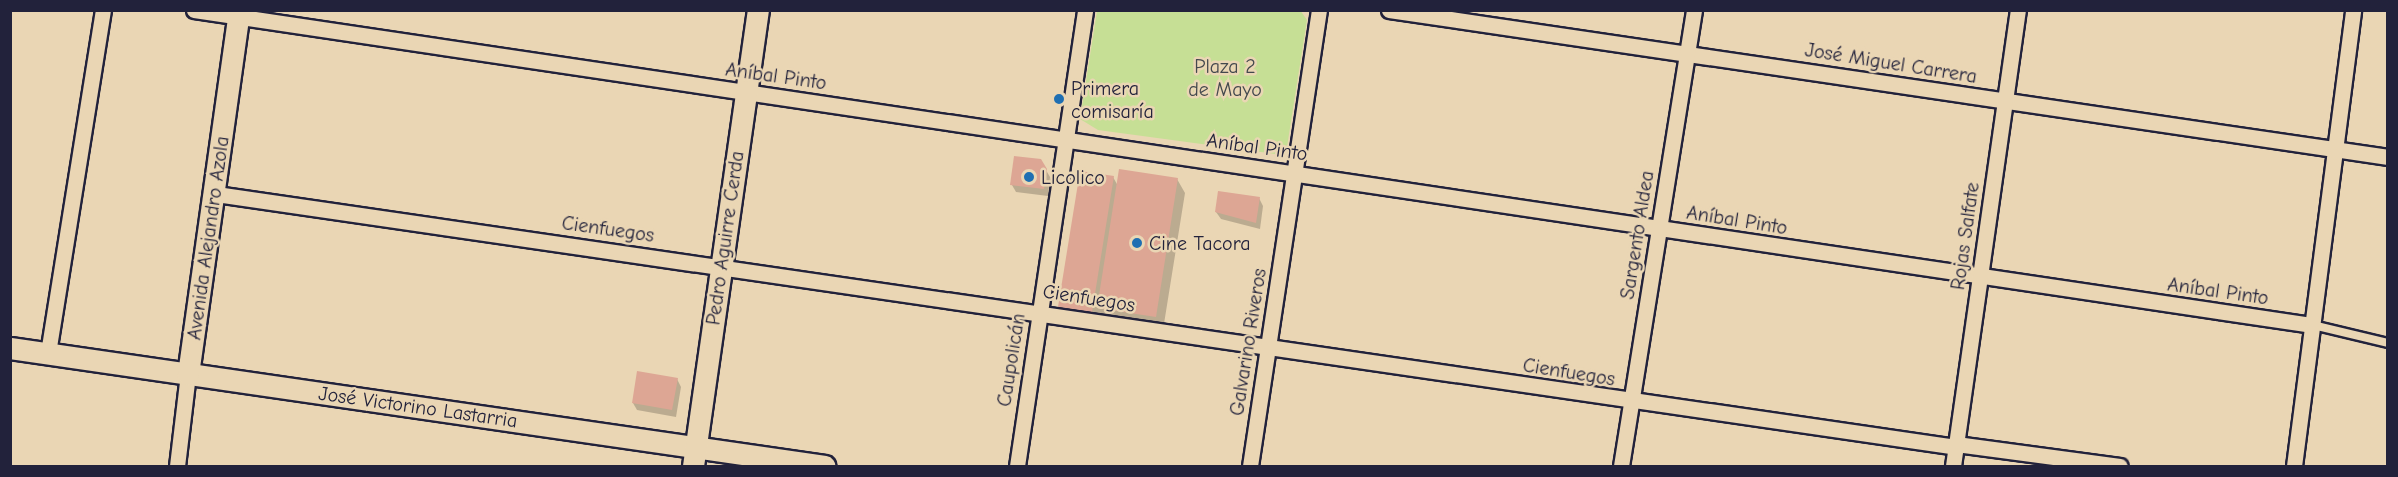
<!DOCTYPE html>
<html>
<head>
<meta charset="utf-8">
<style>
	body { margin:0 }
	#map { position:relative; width:2398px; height:477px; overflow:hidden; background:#ead6b4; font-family:"Comic Neue",sans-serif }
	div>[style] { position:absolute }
	.green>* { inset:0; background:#c6df95 }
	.shadow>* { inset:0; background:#0003 }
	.building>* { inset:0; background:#dda694 }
	.roads { filter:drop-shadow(2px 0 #22223b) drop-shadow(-2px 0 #22223b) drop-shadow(0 2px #22223b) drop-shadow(0 -2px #22223b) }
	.service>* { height:8px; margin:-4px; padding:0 4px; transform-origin:4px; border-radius:4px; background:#ead6b4 }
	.minor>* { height:15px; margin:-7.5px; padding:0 7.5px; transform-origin:7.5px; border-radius:7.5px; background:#ead6b4 }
	.secondary>* { height:21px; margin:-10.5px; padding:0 10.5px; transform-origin:10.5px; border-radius:10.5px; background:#ead6b4 }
	.dots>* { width:16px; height:16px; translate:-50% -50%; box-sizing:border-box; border:3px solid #ead6b4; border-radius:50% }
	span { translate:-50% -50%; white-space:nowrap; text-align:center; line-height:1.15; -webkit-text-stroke:5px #ead6b4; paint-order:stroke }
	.street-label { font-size:20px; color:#22223b }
	.park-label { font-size:20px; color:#43484d }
	.poi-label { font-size:20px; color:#22223b }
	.left { translate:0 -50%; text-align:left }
	.frame { position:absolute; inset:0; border:12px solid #22223b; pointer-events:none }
</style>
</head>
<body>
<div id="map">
	<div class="green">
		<i style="clip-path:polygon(1300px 10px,1307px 20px,1287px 147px,1275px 154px,1098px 130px,1080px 119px,1097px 11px)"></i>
	</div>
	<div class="shadow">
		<i style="clip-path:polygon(1040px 160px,1050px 177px,1048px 196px,1016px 192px,1012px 185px)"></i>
		<i style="clip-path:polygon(1113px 177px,1118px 186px,1177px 179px,1185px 193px,1163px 330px,1070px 324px,1060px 307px)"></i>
		<i style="clip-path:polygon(1259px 198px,1263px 206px,1260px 229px,1221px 219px,1216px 212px)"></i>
		<i style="clip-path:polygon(677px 379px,681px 387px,676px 417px,637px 410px,633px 403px)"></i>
	</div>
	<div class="building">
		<i style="clip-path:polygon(1014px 156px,1041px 159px,1047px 169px,1044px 189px,1010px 185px)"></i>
		<i style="clip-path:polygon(1119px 169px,1178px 178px,1156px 317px,1097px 308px)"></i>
		<i style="clip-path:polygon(1080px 171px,1114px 176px,1092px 312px,1058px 307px)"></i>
		<i style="clip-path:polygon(1218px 191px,1260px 197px,1256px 223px,1215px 212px)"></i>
		<i style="clip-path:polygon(637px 371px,678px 378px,672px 410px,632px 403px)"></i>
	</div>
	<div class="roads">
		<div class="service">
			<i style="left:2313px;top:325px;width:77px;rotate:13.5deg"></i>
		</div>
		<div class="minor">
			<i style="left:194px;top:10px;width:2142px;rotate:8.46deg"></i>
			<i style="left:1389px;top:10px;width:1010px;rotate:8.37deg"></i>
			<i style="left:216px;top:194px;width:1758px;rotate:8.27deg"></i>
			<i style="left:48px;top:353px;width:347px;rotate:-80.9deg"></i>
			<i style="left:1956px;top:444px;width:165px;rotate:7.6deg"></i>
			<i style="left:177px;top:466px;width:93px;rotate:-83.2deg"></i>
			<i style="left:1017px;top:466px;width:461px;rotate:-81.5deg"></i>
			<i style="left:1250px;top:466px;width:461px;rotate:-81.4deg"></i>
			<i style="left:1621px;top:466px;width:462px;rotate:-80.9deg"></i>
			<i style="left:1953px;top:466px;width:461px;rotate:-81.9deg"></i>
			<i style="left:2294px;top:466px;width:460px;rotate:-82.6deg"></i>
		</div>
		<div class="secondary">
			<i style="left:10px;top:348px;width:823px;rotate:8.24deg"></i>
			<i style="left:188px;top:374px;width:368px;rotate:-82deg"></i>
			<i style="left:693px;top:466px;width:461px;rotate:-81.9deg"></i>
		</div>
	</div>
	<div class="dots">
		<i style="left:1059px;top:99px;background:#1f6fb2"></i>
		<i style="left:1029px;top:177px;background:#1f6fb2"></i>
		<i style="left:1137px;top:243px;background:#1f6fb2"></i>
	</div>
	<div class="street-label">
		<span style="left:1891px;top:63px;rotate:9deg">José Miguel Carrera</span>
		<span style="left:776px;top:76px;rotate:8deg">Aníbal Pinto</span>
		<span style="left:1257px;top:147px;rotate:8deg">Aníbal Pinto</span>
		<span style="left:1737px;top:220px;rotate:9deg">Aníbal Pinto</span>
		<span style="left:608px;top:229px;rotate:8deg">Cienfuegos</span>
		<span style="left:1637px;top:235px;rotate:-81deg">Sargento Aldea</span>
		<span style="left:1965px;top:236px;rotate:-82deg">Rojas Salfate</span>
		<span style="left:208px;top:238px;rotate:-82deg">Avenida Alejandro Azola</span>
		<span style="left:725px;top:238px;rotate:-82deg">Pedro Aguirre Cerda</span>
		<span style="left:2218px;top:291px;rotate:8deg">Aníbal Pinto</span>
		<span style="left:1089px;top:298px;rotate:9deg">Cienfuegos</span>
		<span style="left:1248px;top:342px;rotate:-81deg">Galvarino Riveros</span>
		<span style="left:1011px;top:360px;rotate:-81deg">Caupolicán</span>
		<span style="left:1569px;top:372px;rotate:9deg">Cienfuegos</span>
		<span style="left:418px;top:407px;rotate:8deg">José Victorino Lastarria</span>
	</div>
	<div class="park-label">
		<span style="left:1225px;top:78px">Plaza 2<br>de Mayo</span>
	</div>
	<div class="poi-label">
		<span class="left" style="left:1071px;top:100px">Primera<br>comisaría</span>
		<span class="left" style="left:1041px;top:177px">Licolico</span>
		<span class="left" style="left:1149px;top:243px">Cine Tacora</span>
	</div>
	<div class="frame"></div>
</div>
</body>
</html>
